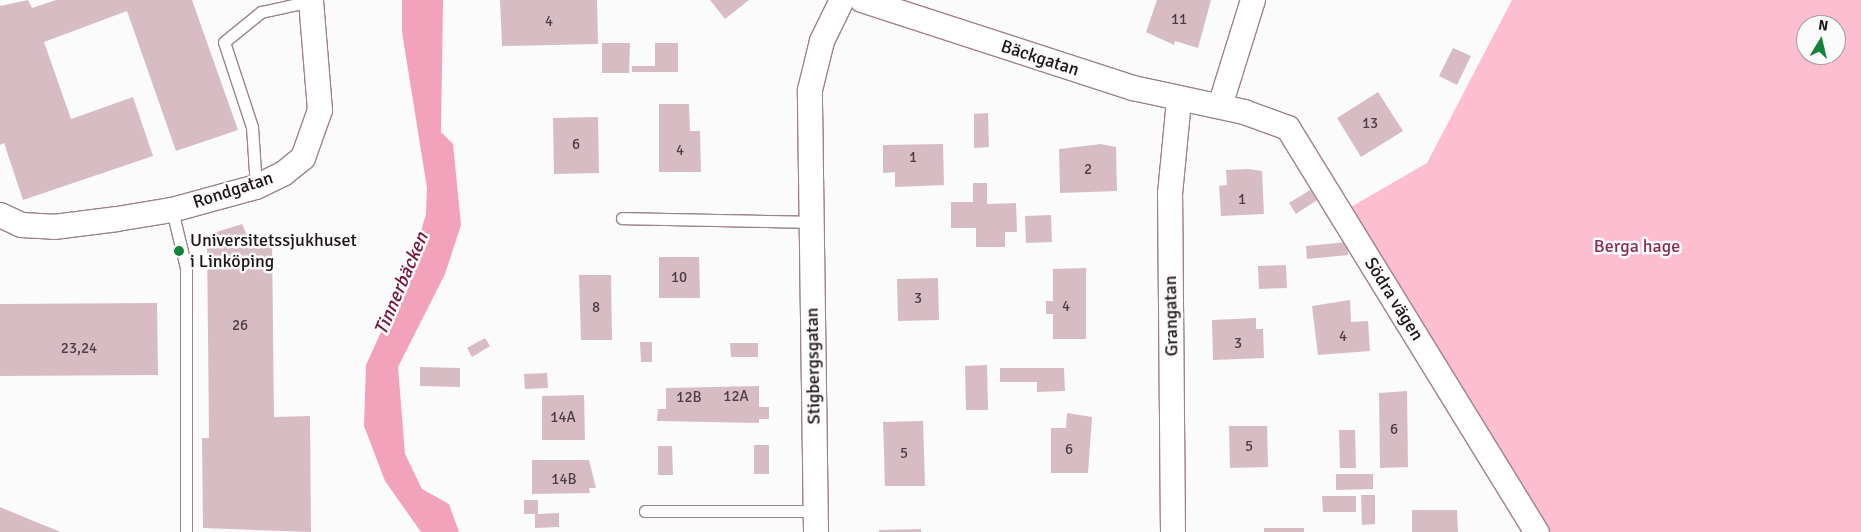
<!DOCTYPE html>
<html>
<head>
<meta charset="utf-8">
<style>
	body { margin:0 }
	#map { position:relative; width:1861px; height:532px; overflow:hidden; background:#fbfbfb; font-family:Signika,sans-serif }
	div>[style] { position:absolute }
	.green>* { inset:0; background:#fdbed1 }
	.water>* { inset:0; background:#f3a2bc }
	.building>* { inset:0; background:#d8bcc4 }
	.roads { filter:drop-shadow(1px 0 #9d828a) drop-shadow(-1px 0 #9d828a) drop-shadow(0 1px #9d828a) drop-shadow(0 -1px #9d828a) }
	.lane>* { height:11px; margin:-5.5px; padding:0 5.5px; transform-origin:5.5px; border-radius:5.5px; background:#fff }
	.street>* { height:24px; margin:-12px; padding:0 12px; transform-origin:12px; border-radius:12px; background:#fff }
	.dots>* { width:14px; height:14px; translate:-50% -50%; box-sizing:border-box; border:2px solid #fbfbfb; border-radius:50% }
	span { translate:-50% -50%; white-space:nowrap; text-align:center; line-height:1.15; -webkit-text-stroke:5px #fbfbfb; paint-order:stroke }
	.number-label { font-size:15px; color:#4c3e42 }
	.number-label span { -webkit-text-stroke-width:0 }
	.street-label { font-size:18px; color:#1d1417 }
	.poi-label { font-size:18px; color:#1d1417 }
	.left { translate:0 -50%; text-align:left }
	.park-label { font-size:18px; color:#882d52 }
	.water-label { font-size:19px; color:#70143d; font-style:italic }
	.north { position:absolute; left:1796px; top:15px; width:50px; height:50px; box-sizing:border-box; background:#fbfbfb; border:1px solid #a29fa0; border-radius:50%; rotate:9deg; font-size:14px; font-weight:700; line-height:20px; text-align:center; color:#1d1417 }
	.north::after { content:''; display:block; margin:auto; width:18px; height:22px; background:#13833a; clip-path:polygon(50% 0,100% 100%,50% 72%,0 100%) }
</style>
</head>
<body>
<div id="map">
	<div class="green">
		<i style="clip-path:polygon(evenodd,1512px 0,1861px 0,1861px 532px,1550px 532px,1349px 208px,1427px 163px,1512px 0,1806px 25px,1836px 25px,1836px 55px,1806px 55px,1806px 25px)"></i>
	</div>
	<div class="water">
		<i style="clip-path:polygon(402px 0,443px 0,441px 132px,453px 144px,461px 225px,445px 274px,398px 367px,405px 454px,422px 489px,449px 504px,459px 532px,421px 532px,385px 481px,364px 426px,366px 365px,410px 268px,426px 214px,427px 188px,402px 32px)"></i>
	</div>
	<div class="building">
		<i style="clip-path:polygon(28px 0,32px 8px,56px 0,192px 0,238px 130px,176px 151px,127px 11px,44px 42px,71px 119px,133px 97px,153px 156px,23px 200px,4px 143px,0 145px,0 6px)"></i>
		<i style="clip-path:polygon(500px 0,597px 0,598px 44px,502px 46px)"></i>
		<i style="clip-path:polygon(710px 0,749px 0,725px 19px)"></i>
		<i style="clip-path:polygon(1157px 0,1211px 0,1198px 48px,1175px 41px,1174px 45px,1146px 32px)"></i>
		<i style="clip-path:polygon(602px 43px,630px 43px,629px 73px,602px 73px)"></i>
		<i style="clip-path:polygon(655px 43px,678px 43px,678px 72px,632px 72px,632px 66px,655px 66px)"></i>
		<i style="clip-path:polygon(1453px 48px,1471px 56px,1457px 85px,1439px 76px)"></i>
		<i style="clip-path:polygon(1378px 92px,1403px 131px,1361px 157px,1337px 118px)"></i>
		<i style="clip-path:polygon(659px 104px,689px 104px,690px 131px,700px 131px,701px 172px,659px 172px)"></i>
		<i style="clip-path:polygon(988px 113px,989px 147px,974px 148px,974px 114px)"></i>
		<i style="clip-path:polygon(598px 117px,599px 173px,554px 174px,553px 118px)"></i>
		<i style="clip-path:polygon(943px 144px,944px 185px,895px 187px,895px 172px,883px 173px,883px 145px)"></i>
		<i style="clip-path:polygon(1101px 144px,1116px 147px,1117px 191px,1060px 193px,1059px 149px)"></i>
		<i style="clip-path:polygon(1248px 169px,1262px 171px,1264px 214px,1221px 216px,1219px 186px,1227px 185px,1226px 170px)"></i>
		<i style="clip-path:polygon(973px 183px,987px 183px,987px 204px,1016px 203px,1017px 232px,1005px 232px,1005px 247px,976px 247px,976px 228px,951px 228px,951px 202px,973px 202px)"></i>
		<i style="clip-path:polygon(1310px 190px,1317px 200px,1296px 214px,1289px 203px)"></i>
		<i style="clip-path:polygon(1051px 215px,1052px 242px,1026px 243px,1025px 216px)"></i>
		<i style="clip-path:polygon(242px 224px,247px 235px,272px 235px,274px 417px,310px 416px,311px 532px,203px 528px,202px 438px,209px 438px,207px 235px)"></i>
		<i style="clip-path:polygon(1347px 242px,1348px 255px,1307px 259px,1306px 246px)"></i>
		<i style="clip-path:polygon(659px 257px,699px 257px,700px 298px,659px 298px)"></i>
		<i style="clip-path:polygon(1286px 265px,1287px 288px,1259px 289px,1258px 266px)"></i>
		<i style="clip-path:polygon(1086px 268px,1086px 339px,1053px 339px,1053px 314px,1046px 314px,1046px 301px,1053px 301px,1053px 269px)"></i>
		<i style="clip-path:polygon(579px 275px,611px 275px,612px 340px,581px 340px)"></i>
		<i style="clip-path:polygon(938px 278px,939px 320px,898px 321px,897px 279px)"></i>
		<i style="clip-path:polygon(1350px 300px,1351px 322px,1368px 321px,1370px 351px,1318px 355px,1312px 306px)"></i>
		<i style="clip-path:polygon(157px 303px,158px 375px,0 376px,0 304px)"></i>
		<i style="clip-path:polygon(1256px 318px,1256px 329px,1263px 329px,1264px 358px,1213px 360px,1212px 320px)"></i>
		<i style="clip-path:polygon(485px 338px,490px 346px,472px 357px,467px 348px)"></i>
		<i style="clip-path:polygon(640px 342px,652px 342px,652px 362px,641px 362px)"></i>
		<i style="clip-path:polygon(730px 343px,758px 343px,758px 357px,731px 357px)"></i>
		<i style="clip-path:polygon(987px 365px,988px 410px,966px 410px,965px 366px)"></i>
		<i style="clip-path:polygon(420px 367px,460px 368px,460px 387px,420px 386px)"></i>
		<i style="clip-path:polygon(1000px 368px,1064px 368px,1065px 391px,1037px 392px,1037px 382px,1000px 382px)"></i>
		<i style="clip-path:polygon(547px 373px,548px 388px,525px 389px,524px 374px)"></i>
		<i style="clip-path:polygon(759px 386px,759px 407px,769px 407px,769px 419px,759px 419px,759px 423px,657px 421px,658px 409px,666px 409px,666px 388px)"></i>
		<i style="clip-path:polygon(1407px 391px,1408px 467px,1380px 468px,1379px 393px)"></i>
		<i style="clip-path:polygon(584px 395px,585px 440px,542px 440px,542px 396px)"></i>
		<i style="clip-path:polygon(1067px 413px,1092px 417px,1088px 473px,1051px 473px,1051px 428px,1066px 428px)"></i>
		<i style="clip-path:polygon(923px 421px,925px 486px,885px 486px,883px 422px)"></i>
		<i style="clip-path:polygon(1229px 426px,1267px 426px,1268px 467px,1230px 468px)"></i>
		<i style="clip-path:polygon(1339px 430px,1355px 430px,1356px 468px,1340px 468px)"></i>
		<i style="clip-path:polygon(754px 445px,769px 445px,769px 474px,754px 474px)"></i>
		<i style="clip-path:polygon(658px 446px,672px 446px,673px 475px,658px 475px)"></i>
		<i style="clip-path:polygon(532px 460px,589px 460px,596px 488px,589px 488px,590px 493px,532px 494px)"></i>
		<i style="clip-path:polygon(1336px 474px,1373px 474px,1373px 489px,1336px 490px)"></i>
		<i style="clip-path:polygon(1361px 495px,1375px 495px,1375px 524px,1362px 525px)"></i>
		<i style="clip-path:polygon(1322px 496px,1356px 496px,1356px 512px,1323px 512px)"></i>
		<i style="clip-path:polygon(524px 500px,538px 500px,538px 514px,559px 513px,559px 527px,535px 528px,535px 514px,524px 514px)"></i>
		<i style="clip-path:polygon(0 507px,31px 520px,61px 532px,0 532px)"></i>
		<i style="clip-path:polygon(1412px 510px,1457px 510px,1458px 532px,1412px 532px)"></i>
		<i style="clip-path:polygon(1264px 528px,1304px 528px,1304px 532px,1264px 532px)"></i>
		<i style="clip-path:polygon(921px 529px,921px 532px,879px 532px,879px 530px)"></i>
	</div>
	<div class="roads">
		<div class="lane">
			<i style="left:256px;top:187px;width:60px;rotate:-93.8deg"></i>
			<i style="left:252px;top:127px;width:89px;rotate:-108.2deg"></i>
			<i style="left:224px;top:42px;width:48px;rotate:-39deg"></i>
			<i style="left:261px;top:12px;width:51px;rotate:-12.4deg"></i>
			<i style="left:172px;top:210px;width:60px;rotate:76.4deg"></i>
			<i style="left:186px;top:268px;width:264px;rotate:90deg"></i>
			<i style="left:622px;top:218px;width:189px;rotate:1.2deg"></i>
			<i style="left:645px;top:511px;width:171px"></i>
		</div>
		<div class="street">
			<i style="left:862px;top:0;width:285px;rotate:18deg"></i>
			<i style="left:1133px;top:88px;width:114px;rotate:12.2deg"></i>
			<i style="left:1244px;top:112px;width:47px;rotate:20deg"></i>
			<i style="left:1288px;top:128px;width:475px;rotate:58.4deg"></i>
			<i style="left:1220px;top:106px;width:111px;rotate:-72.7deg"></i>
			<i style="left:0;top:215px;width:23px;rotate:25deg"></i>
			<i style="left:21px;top:225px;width:33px;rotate:3deg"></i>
			<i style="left:54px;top:227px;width:64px;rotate:-7.2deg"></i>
			<i style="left:117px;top:219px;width:56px;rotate:-9.3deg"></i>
			<i style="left:172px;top:210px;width:87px;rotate:-15.3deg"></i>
			<i style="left:256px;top:187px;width:30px;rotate:-26deg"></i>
			<i style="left:283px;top:174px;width:26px;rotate:-39deg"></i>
			<i style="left:303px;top:158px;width:51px;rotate:-70.5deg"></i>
			<i style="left:320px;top:110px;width:110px;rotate:-94.7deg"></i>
			<i style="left:816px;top:532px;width:442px;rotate:-90.8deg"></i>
			<i style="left:810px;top:90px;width:50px;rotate:-76.2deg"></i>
			<i style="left:822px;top:41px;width:46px;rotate:-64deg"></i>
			<i style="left:1173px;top:532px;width:338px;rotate:-90.5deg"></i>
			<i style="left:1170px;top:194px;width:93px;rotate:-84.5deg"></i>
		</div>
	</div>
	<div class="dots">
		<i style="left:179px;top:251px;background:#13833a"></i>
	</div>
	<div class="number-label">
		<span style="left:1179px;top:20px">11</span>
		<span style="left:549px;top:22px">4</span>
		<span style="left:1370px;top:124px">13</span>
		<span style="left:576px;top:145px">6</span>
		<span style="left:680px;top:151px">4</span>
		<span style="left:913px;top:158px">1</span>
		<span style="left:1088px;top:170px">2</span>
		<span style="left:1242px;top:200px">1</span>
		<span style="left:679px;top:278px">10</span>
		<span style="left:918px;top:299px">3</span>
		<span style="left:1066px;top:307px">4</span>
		<span style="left:596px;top:308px">8</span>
		<span style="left:240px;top:326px">26</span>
		<span style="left:1343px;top:337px">4</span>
		<span style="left:1238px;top:344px">3</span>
		<span style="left:79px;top:349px">23,24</span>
		<span style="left:736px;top:397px">12A</span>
		<span style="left:689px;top:398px">12B</span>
		<span style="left:563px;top:418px">14A</span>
		<span style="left:1394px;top:430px">6</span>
		<span style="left:1249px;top:447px">5</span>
		<span style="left:1069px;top:450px">6</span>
		<span style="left:904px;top:454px">5</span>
		<span style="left:564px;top:480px">14B</span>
	</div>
	<div class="street-label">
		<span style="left:1040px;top:58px;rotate:18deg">Bäckgatan</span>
		<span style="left:233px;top:190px;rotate:-18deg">Rondgatan</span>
		<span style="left:1394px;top:299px;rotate:58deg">Södra vägen</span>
		<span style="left:1171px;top:316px;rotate:-91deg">Grangatan</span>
		<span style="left:813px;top:366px;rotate:-91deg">Stigbergsgatan</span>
	</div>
	<div class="poi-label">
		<span class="left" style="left:190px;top:251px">Universitetssjukhuset<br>i Linköping</span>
	</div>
	<div class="park-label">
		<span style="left:1637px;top:246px">Berga hage</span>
	</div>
	<div class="water-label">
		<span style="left:402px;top:284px;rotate:-67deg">Tinnerbäcken</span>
	</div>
	<div class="north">N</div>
</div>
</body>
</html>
